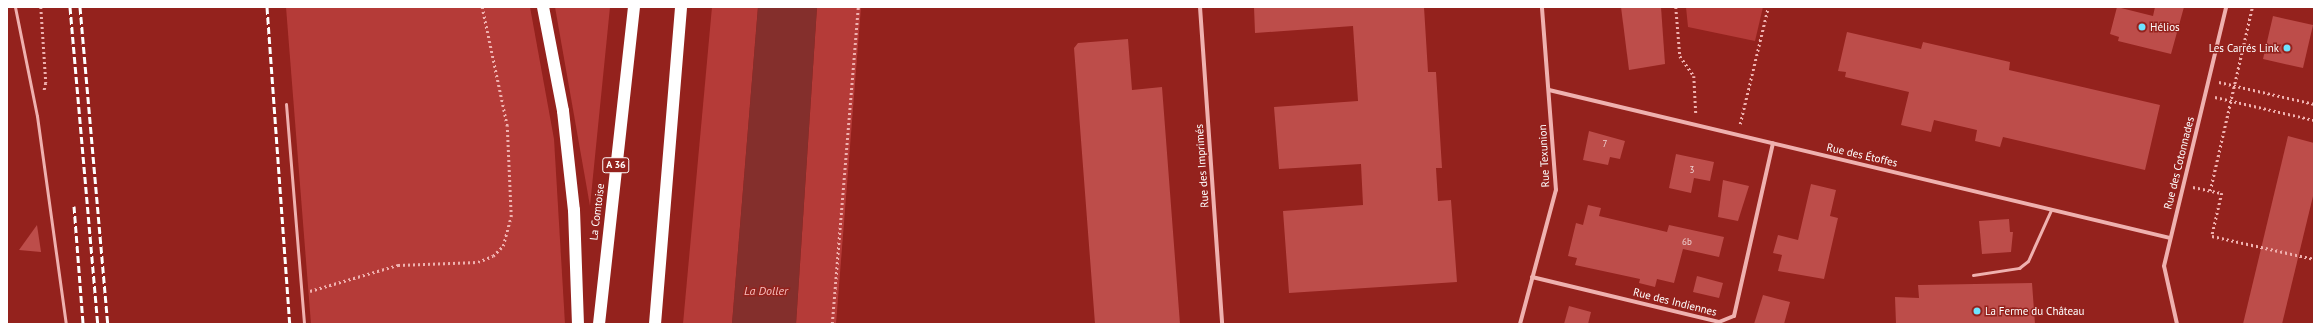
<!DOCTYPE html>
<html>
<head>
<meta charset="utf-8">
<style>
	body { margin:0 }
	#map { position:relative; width:2321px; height:331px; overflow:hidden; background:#94221d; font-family:"PT Sans",sans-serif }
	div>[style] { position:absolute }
	.green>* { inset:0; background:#b53b38 }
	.water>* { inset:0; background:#842f2c }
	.building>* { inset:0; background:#bd4d4a }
	.path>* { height:2.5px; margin-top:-1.25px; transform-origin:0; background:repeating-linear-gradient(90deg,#efb1af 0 2px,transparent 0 5px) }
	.lane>* { height:3px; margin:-1.5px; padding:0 1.5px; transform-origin:1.5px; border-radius:1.5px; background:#efb1af }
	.street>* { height:4px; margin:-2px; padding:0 2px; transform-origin:2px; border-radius:2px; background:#efb1af }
	.highway>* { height:12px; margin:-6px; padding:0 6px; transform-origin:6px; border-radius:6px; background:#fff }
	.rail>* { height:3px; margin-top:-1.5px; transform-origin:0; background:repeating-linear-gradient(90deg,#fff 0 7px,transparent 0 10px) }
	.dots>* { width:11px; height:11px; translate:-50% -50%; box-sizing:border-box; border:2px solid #94221d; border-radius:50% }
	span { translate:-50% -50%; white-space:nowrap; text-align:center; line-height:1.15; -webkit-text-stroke:3px #94221d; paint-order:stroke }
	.number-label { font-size:9px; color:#eed2d2 }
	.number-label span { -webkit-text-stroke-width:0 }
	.shield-label span { padding:1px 3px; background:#94221d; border:1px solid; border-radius:3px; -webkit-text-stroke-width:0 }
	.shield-label { font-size:10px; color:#fff; font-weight:700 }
	.poi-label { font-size:11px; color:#fff }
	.left { translate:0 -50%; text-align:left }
	.right { translate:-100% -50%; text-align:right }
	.street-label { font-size:11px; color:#fff }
	.water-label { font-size:12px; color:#f5bdbc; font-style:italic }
	.frame { position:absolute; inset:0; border:8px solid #fff; pointer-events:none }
</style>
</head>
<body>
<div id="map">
	<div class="green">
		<i style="clip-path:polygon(286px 7px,530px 7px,554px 139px,565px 324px,311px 324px)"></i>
		<i style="clip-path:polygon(555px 7px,610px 7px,590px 206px)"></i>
		<i style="clip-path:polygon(712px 7px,758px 7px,732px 324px,683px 324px)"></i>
		<i style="clip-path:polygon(817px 7px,861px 7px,836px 324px,796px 324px)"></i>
		<i style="clip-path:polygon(1686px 7px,1763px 7px,1755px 41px,1688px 27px)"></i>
	</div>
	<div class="water">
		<i style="clip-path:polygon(758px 7px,817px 7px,796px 324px,732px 324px)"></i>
	</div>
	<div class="building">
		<i style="clip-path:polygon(1254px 7px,1424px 7px,1428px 72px,1436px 72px,1442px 168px,1436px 168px,1438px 201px,1451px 200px,1457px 282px,1289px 293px,1283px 211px,1363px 205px,1361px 164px,1279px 169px,1274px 107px,1358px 101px,1353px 26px,1255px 33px)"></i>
		<i style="clip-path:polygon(1621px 7px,1661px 7px,1665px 64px,1629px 70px)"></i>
		<i style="clip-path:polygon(2117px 7px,2153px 16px,2155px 7px,2184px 7px,2171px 54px,2118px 41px,2119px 37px,2110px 34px)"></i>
		<i style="clip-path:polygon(2273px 16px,2313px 25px,2303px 68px,2263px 59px)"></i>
		<i style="clip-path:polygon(1847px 32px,1921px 49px,1923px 42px,2010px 62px,2009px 70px,2160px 105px,2145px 170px,2003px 137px,2000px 147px,1975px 141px,1977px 130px,1934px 120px,1931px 132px,1901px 125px,1909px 92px,1845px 77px,1846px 72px,1838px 71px)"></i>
		<i style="clip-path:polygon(1128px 39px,1132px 90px,1162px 87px,1180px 324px,1095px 324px,1074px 48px,1078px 43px)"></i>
		<i style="clip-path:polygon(1589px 131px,1625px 141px,1620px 159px,1610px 157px,1608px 165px,1583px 160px)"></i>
		<i style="clip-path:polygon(2288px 136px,2314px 143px,2314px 192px,2282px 324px,2243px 324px)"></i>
		<i style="clip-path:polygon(1676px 154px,1714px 162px,1710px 181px,1694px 178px,1691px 193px,1669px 188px)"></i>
		<i style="clip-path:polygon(1723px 180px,1749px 186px,1738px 221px,1718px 217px)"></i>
		<i style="clip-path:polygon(1811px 184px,1836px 190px,1830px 216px,1838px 218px,1824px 279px,1778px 271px,1782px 255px,1773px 253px,1778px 235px,1798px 240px)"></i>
		<i style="clip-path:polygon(1588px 205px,1601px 208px,1599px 216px,1667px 232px,1669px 225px,1724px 237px,1719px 257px,1683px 249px,1674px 283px,1657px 279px,1655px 287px,1639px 283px,1640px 279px,1575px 265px,1577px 258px,1568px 256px,1576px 223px,1583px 225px)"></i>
		<i style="clip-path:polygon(2009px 219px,2010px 232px,2013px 232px,2011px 252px,1982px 254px,1979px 221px)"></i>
		<i style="clip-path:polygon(37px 225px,41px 252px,19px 250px)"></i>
		<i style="clip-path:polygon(1697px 276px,1723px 283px,1719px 298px,1693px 292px)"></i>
		<i style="clip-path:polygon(2032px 283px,2035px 324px,1896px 324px,1895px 297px,1919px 298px,1918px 285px)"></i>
		<i style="clip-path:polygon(1763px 295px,1790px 302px,1784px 324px,1754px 324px)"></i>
		<i style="clip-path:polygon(1569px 306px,1591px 312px,1588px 324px,1564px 324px)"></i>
	</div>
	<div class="path">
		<i style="left:41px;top:7px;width:76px;rotate:86.2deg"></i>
		<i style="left:46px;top:83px;width:9px;rotate:103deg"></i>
		<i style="left:1676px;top:7px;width:49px;rotate:85.3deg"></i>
		<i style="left:1680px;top:56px;width:24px;rotate:55deg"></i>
		<i style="left:1694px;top:76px;width:38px;rotate:87deg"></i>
		<i style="left:2219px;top:82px;width:98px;rotate:13deg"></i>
		<i style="left:2215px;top:97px;width:102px;rotate:13.1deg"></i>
		<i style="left:1740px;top:124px;width:120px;rotate:-76.5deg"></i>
		<i style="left:2193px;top:187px;width:30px;rotate:12deg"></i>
		<i style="left:2222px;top:193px;width:44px;rotate:103.1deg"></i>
		<i style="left:2212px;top:236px;width:105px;rotate:12.7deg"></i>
		<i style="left:2210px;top:191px;width:189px;rotate:-77.1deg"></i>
		<i style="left:310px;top:291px;width:92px;rotate:-16.5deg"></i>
		<i style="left:398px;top:265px;width:80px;rotate:-2.1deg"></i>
		<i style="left:478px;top:262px;width:16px;rotate:-22deg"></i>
		<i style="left:493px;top:256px;width:14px;rotate:-45deg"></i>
		<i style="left:503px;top:246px;width:30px;rotate:-75deg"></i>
		<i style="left:511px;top:217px;width:91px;rotate:-92.5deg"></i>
		<i style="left:507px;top:126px;width:122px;rotate:-101.9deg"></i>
		<i style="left:832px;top:324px;width:318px;rotate:-85.3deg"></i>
	</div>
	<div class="lane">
		<i style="left:15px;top:7px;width:111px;rotate:78.6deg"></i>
		<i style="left:37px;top:116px;width:210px;rotate:82.1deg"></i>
		<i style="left:286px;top:104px;width:221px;rotate:85.3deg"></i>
		<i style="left:1973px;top:275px;width:47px;rotate:-8.7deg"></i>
		<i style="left:2019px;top:268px;width:11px;rotate:-38deg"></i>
		<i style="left:2028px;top:261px;width:56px;rotate:-65.7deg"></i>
	</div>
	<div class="street">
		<i style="left:1200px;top:7px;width:318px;rotate:86deg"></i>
		<i style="left:1549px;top:90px;width:638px;rotate:13.4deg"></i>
		<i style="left:1532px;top:277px;width:192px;rotate:13.5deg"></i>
		<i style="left:1719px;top:322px;width:16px;rotate:-22deg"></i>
		<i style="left:1734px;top:316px;width:177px;rotate:-77.3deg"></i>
		<i style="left:1520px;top:324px;width:139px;rotate:-75deg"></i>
		<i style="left:1556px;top:190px;width:184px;rotate:-94.4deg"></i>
		<i style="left:2177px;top:324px;width:59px;rotate:-102.6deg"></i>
		<i style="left:2164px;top:266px;width:266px;rotate:-76.5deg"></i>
	</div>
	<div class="highway">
		<i style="left:543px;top:7px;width:106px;rotate:79.1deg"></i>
		<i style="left:563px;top:111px;width:100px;rotate:83.7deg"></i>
		<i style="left:574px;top:210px;width:114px;rotate:88deg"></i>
		<i style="left:599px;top:324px;width:319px;rotate:-83.7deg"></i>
		<i style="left:655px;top:324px;width:318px;rotate:-85.3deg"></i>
	</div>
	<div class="rail">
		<i style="left:70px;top:7px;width:318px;rotate:85deg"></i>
		<i style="left:80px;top:7px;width:318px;rotate:85deg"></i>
		<i style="left:267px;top:7px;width:318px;rotate:85.9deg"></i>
		<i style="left:74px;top:206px;width:118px;rotate:85.6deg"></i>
	</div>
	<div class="dots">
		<i style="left:2142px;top:27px;background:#6ee3fe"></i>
		<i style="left:2287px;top:48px;background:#6ee3fe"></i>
		<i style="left:1977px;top:311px;background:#6ee3fe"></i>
	</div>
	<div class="number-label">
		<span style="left:1605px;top:144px">7</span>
		<span style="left:1692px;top:170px">3</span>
		<span style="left:1687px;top:242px">6b</span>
	</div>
	<div class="shield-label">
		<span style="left:616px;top:165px">A 36</span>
	</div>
	<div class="poi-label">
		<span class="left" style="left:2150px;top:27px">Hélios</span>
		<span class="right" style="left:2279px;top:48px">Les Carrés Link</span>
		<span class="left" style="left:1985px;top:311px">La Ferme du Château</span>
	</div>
	<div class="street-label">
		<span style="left:1862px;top:155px;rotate:13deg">Rue des Étoffes</span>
		<span style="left:1544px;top:156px;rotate:-93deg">Rue Texunion</span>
		<span style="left:2179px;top:163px;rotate:-76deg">Rue des Cotonnades</span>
		<span style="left:1202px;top:166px;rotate:-94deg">Rue des Imprimés</span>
		<span style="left:597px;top:212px;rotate:-83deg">La Comtoise</span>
		<span style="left:1675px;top:302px;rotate:14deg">Rue des Indiennes</span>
	</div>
	<div class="water-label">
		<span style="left:766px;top:291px">La Doller</span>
	</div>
	<div class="frame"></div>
</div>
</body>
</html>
